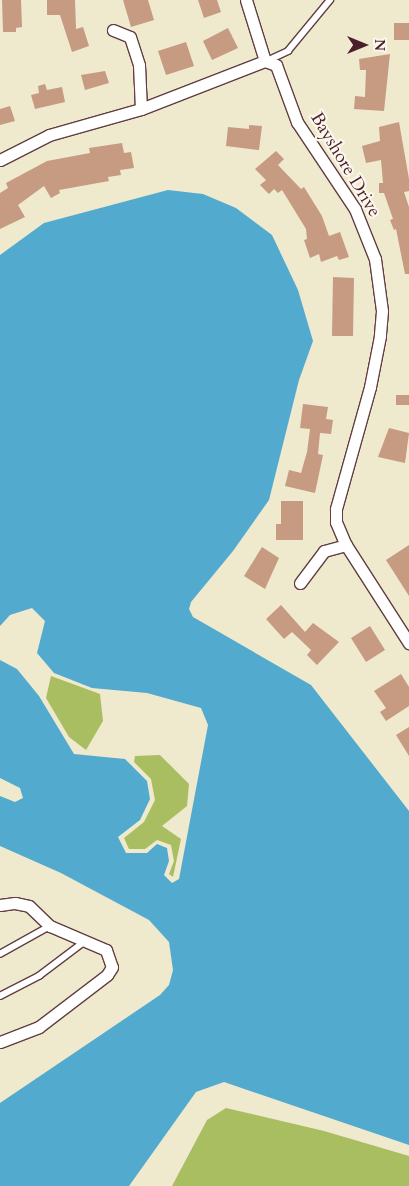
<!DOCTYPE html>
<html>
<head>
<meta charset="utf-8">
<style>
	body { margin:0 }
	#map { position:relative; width:409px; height:1186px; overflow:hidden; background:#efe9ce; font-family:Cardo,serif }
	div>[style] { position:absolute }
	.green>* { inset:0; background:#a9bd61 }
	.water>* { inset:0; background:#53aacf }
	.building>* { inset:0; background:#c69b81 }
	.roads { filter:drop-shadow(1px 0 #633d43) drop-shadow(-1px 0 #633d43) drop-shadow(0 1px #633d43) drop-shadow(0 -1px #633d43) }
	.lane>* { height:5.5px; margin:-2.75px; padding:0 2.75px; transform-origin:2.75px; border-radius:2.75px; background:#fff }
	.street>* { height:11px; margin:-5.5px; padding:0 5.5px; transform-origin:5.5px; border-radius:5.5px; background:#fff }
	span { translate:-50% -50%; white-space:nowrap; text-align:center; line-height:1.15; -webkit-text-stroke:4.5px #fbf7ec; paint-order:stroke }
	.street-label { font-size:18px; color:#4a1f2b }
	.north { position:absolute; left:339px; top:20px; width:50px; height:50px; -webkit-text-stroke:4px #fbf7ec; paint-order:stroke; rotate:90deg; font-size:14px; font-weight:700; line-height:20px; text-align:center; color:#4a1f2b }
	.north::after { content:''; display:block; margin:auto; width:18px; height:22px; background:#4a1f2b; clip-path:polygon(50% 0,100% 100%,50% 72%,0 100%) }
</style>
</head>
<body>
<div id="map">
	<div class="green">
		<i style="clip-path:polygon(51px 676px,100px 694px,103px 721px,86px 750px,69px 737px,46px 698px)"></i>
		<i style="clip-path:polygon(160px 755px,189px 784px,187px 806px,162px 826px,181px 839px,173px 877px,169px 874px,174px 861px,171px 845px,157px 840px,145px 849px,129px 849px,124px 838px,144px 822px,155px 800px,151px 779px,134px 762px,135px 756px)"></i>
		<i style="clip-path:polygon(226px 1108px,324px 1131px,409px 1156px,409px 1186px,172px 1186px,207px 1120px)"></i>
	</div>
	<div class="water">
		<i style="clip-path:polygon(168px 190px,203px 194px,236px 208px,272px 235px,298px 290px,313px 341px,299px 380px,269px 500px,233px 551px,191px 602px,189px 609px,193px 617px,311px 685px,409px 811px,409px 1145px,224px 1082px,196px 1092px,129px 1186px,0 1186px,0 1103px,160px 995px,169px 985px,173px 970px,169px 942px,149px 920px,61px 873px,0 846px,0 796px,15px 802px,23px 798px,20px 788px,0 778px,0 660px,17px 669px,39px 696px,74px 754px,125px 759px,147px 781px,150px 799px,140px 820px,118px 837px,126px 853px,147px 853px,157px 844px,167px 848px,169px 861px,164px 875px,172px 883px,179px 879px,208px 725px,201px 708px,147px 693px,92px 688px,54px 673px,37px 653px,45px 621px,32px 608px,10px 615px,0 626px,0 255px,44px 223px)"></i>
	</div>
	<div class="building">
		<i style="clip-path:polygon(2px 0,21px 0,22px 27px,16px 28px,16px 32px,3px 32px)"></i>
		<i style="clip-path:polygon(47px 0,75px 0,76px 29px,83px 27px,89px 46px,72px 52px,60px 15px,47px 15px)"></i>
		<i style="clip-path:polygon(123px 0,148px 0,154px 20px,131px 27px)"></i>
		<i style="clip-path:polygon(198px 0,217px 0,221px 12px,204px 18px)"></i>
		<i style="clip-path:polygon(394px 23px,409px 23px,409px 40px,394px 40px)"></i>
		<i style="clip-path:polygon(228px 28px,238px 48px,212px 60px,203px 41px)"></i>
		<i style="clip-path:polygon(186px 42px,194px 66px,166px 75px,158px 51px)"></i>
		<i style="clip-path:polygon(390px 54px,384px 111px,354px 109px,355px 96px,365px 97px,366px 70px,360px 70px,359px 59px)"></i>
		<i style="clip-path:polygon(105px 71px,109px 83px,85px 90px,81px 75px)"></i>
		<i style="clip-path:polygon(45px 84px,47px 90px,62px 87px,65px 102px,35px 109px,31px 95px,39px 93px,38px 86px)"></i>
		<i style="clip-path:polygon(10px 106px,15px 121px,0 125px,0 109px)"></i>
		<i style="clip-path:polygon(399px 122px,409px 179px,409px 191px,404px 192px,409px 207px,409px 274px,405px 274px,396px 229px,394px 230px,390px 220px,393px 219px,384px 193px,379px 193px,379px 183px,383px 183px,381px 160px,366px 163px,362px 146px,380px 141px,379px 127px)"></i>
		<i style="clip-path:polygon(249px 125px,262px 126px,259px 150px,226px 146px,228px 127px,249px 129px)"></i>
		<i style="clip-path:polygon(122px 143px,124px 153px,131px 152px,134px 168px,120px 170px,121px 175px,108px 177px,109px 181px,59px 190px,60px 193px,51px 198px,44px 186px,18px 205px,25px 217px,0 229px,0 193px,8px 188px,6px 183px,47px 161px,90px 153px,89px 148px)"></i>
		<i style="clip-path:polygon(276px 151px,284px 159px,278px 165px,301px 189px,304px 187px,322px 216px,329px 236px,340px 232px,349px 257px,339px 260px,337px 256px,321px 262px,319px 254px,310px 258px,304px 240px,307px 239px,306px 229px,282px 190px,278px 193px,274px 189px,269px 194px,260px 185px,266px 180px,255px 169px)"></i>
		<i style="clip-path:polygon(333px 277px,354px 278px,353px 336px,332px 336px)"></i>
		<i style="clip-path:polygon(396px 395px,409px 395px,409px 405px,396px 405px)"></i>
		<i style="clip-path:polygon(303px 404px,328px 407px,326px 419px,333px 420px,331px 434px,320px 433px,318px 454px,323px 455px,315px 493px,285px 486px,289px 470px,301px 473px,307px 452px,310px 429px,300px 428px)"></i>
		<i style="clip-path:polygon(389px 428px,409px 433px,405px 463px,378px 457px)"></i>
		<i style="clip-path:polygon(281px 501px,303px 501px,303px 540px,276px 540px,276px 524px,281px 524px)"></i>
		<i style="clip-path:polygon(409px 545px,409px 596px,386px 560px)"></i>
		<i style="clip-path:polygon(262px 547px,279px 558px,265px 589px,244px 576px)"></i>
		<i style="clip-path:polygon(281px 605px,305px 632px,313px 623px,339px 642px,317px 665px,307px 655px,311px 650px,292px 632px,284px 639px,266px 619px)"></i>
		<i style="clip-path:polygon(370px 626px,385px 650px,366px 662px,351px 638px)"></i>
		<i style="clip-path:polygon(401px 674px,409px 687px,409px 706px,386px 721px,380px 712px,386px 708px,374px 691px)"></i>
		<i style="clip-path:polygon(409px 727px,409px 756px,396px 735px)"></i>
	</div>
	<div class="roads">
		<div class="lane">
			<i style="left:269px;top:60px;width:21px;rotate:-25deg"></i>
			<i style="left:288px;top:51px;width:66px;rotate:-50.5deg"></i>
			<i style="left:0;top:954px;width:57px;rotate:-29.2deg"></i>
			<i style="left:0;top:996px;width:44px;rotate:-27.1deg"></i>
			<i style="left:39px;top:976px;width:56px;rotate:-37.1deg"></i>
		</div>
		<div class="street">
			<i style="left:246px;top:0;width:64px;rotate:72.7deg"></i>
			<i style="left:113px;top:30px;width:18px;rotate:22deg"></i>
			<i style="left:130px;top:37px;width:29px;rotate:72deg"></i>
			<i style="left:139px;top:65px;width:44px;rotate:87.4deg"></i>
			<i style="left:0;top:160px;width:55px;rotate:-27deg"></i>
			<i style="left:49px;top:135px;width:96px;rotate:-15.8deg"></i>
			<i style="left:141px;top:109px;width:133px;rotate:-21.2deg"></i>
			<i style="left:265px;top:61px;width:12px;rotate:20deg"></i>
			<i style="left:276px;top:65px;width:61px;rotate:69.8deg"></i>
			<i style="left:297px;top:122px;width:105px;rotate:56.3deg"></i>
			<i style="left:355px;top:209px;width:54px;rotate:68.2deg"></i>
			<i style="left:375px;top:259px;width:52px;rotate:82.3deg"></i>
			<i style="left:382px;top:311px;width:25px;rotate:95deg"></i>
			<i style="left:380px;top:336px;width:52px;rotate:101.1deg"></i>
			<i style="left:370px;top:387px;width:127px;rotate:105.6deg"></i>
			<i style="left:336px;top:509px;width:13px;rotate:90deg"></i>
			<i style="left:336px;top:522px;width:25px;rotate:67deg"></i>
			<i style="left:346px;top:545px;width:117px;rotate:57.3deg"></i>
			<i style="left:300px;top:583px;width:40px;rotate:-53deg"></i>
			<i style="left:324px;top:551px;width:23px;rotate:-15deg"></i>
			<i style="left:0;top:905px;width:15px;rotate:-8deg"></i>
			<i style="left:15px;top:903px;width:14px;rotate:12deg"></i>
			<i style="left:29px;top:906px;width:29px;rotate:44deg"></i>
			<i style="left:50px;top:926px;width:61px;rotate:23.2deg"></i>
			<i style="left:106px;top:950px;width:18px;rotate:71deg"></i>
			<i style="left:112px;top:967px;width:9px;rotate:122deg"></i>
			<i style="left:107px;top:975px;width:86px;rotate:142.6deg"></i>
			<i style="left:39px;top:1027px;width:42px;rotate:159deg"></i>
		</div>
	</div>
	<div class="street-label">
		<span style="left:345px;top:165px;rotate:59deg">Bayshore Drive</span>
	</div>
	<div class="north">N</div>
</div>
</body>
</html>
